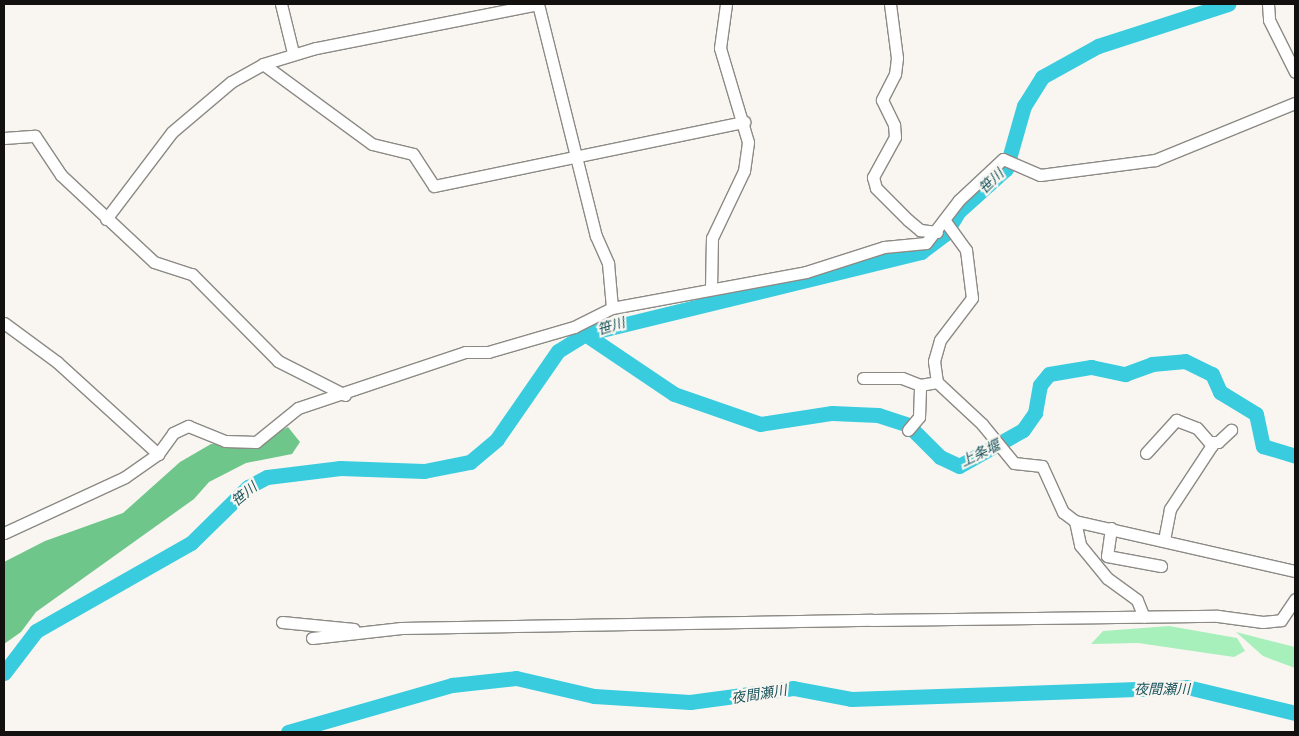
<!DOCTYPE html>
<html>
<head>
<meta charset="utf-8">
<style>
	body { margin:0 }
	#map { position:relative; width:1299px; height:736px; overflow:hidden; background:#f9f6f1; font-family:Arial,"Noto Sans JP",sans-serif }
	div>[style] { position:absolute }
	.green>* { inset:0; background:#a7f0bb }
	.forest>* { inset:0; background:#6fc68a }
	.river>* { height:15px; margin:-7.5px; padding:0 7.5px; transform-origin:7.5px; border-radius:7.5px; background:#39ccde }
	.roads { filter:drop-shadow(1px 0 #8c8a85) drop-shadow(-1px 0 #8c8a85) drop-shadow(0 1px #8c8a85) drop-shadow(0 -1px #8c8a85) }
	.minor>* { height:11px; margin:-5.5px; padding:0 5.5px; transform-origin:5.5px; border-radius:5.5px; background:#fff }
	span { translate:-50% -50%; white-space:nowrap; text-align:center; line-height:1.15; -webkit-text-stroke:4.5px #f9f6f1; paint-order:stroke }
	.water-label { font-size:14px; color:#1a555d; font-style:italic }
	.frame { position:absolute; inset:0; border:5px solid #12110f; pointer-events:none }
</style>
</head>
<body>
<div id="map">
	<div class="green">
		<i style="clip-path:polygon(1169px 626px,1237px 638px,1245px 651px,1234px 657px,1138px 643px,1091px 644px,1103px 631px)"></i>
		<i style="clip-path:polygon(1236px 632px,1295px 647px,1295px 668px,1263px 656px)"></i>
	</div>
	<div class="forest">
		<i style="clip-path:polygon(288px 427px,300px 442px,292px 454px,246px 463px,209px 482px,194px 499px,36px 612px,21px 632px,4px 644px,4px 562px,45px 541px,123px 513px,180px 462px,211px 444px,254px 445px)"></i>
	</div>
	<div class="river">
		<i style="left:585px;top:334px;width:107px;rotate:34deg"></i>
		<i style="left:674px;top:394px;width:91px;rotate:19.2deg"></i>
		<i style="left:760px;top:424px;width:73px;rotate:-8.7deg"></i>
		<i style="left:832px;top:413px;width:46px;rotate:2.5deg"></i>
		<i style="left:878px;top:415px;width:32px;rotate:18deg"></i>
		<i style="left:908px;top:425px;width:45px;rotate:45deg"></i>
		<i style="left:940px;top:457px;width:21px;rotate:25deg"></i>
		<i style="left:959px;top:466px;width:73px;rotate:-29.4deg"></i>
		<i style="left:1023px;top:430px;width:21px;rotate:-55deg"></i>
		<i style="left:1035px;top:413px;width:28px;rotate:-80deg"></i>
		<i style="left:1040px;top:385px;width:14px;rotate:-51deg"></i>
		<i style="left:1049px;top:374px;width:43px;rotate:-9.5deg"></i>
		<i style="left:1091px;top:367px;width:35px;rotate:12deg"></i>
		<i style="left:1125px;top:374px;width:29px;rotate:-20deg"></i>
		<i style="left:1152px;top:364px;width:33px;rotate:-5deg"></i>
		<i style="left:1185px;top:361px;width:30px;rotate:26deg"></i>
		<i style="left:1212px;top:374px;width:20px;rotate:66deg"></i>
		<i style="left:1220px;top:392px;width:42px;rotate:31.4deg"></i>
		<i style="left:1256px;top:414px;width:33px;rotate:78deg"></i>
		<i style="left:1263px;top:446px;width:34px;rotate:17deg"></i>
		<i style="left:4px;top:673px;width:53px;rotate:-52.7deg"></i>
		<i style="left:36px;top:631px;width:178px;rotate:-29.6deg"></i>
		<i style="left:191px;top:543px;width:80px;rotate:-44.5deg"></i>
		<i style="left:248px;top:487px;width:21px;rotate:-28deg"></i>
		<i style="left:267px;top:477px;width:74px;rotate:-7deg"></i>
		<i style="left:340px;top:468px;width:84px;rotate:2deg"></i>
		<i style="left:424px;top:471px;width:47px;rotate:-11.1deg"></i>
		<i style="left:470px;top:462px;width:35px;rotate:-40deg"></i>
		<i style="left:497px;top:439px;width:107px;rotate:-55.3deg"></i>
		<i style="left:558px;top:351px;width:32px;rotate:-32deg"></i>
		<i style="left:585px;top:334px;width:346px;rotate:-13.7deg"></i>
		<i style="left:921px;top:252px;width:30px;rotate:-37deg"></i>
		<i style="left:945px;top:234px;width:26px;rotate:-59deg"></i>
		<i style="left:958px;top:212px;width:64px;rotate:-41.9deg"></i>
		<i style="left:1006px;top:169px;width:66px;rotate:-74.1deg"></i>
		<i style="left:1024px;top:106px;width:34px;rotate:-58deg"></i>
		<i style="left:1042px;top:77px;width:64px;rotate:-29deg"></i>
		<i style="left:1098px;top:46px;width:137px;rotate:-17.9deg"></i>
		<i style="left:288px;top:732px;width:171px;rotate:-16deg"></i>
		<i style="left:452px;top:685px;width:64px;rotate:-6.2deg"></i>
		<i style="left:516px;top:678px;width:80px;rotate:13deg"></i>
		<i style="left:594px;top:696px;width:96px;rotate:3.6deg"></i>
		<i style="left:690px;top:702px;width:104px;rotate:-7.7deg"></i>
		<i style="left:793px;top:688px;width:59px;rotate:10.7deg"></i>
		<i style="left:851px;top:699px;width:336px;rotate:-2deg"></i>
		<i style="left:1187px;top:687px;width:111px;rotate:13.5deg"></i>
	</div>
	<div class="roads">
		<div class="minor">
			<i style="left:281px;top:4px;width:50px;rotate:76.2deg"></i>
			<i style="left:538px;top:4px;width:239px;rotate:76deg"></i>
			<i style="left:596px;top:236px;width:30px;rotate:66deg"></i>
			<i style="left:608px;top:263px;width:45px;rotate:84.9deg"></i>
			<i style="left:890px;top:4px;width:54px;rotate:82.6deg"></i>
			<i style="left:897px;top:58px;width:16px;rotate:97deg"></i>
			<i style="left:895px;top:74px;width:29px;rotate:117deg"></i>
			<i style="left:882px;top:100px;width:28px;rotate:64deg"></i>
			<i style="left:894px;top:125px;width:12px;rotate:85deg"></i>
			<i style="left:895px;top:137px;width:46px;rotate:118.8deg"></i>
			<i style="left:873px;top:177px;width:11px;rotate:75deg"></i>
			<i style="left:876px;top:188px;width:45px;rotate:45deg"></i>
			<i style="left:908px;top:220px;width:16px;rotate:40deg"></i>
			<i style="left:920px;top:230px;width:17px;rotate:7deg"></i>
			<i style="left:1268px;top:4px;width:16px;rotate:86deg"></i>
			<i style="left:1269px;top:20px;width:58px;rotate:63.4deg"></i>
			<i style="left:263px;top:64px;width:135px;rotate:36.3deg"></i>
			<i style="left:372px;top:144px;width:42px;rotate:13.7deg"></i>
			<i style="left:413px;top:154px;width:38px;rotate:57deg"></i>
			<i style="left:434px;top:186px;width:317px;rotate:-11.7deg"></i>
			<i style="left:4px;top:138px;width:31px;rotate:-4deg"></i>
			<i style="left:35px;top:136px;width:47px;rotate:56.3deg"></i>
			<i style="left:61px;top:175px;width:127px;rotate:43.1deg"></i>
			<i style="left:154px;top:262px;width:40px;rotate:18deg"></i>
			<i style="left:192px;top:274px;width:122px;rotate:45.3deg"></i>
			<i style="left:278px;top:361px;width:75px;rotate:26.9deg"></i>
			<i style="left:106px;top:219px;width:109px;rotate:-52.8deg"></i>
			<i style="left:172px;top:132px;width:77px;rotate:-40.3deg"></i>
			<i style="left:231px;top:82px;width:37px;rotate:-29deg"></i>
			<i style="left:263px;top:64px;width:55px;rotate:-16.8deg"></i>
			<i style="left:316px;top:48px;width:226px;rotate:-11.2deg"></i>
			<i style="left:945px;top:221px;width:36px;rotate:54deg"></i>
			<i style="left:966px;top:250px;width:48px;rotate:82.9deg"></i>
			<i style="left:972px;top:298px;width:53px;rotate:127.3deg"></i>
			<i style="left:940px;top:340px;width:22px;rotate:106deg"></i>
			<i style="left:934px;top:361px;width:21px;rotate:82deg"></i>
			<i style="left:937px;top:382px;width:62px;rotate:43deg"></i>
			<i style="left:982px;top:424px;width:50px;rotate:50.6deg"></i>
			<i style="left:1014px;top:463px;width:28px;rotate:6deg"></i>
			<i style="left:1042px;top:466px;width:51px;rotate:65.5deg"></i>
			<i style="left:1063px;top:512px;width:15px;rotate:37deg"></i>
			<i style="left:1075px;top:521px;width:226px;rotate:12.8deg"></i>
			<i style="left:711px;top:289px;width:51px;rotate:-88.9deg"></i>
			<i style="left:712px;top:238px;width:74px;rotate:-64.5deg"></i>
			<i style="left:744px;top:171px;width:29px;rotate:-82deg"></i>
			<i style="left:748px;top:142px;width:98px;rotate:-106.6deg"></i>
			<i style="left:720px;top:48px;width:44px;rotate:-82.2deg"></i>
			<i style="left:4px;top:323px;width:66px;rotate:36.3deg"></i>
			<i style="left:57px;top:362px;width:137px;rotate:42.3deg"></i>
			<i style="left:863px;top:378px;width:39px"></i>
			<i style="left:902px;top:378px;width:19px;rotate:21deg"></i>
			<i style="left:908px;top:430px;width:17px;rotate:-50deg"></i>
			<i style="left:919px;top:417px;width:32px;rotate:-88deg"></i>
			<i style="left:920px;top:385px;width:17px;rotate:-10deg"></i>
			<i style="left:1210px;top:442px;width:8px"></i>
			<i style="left:1218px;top:442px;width:18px;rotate:-43deg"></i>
			<i style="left:1146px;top:453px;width:45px;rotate:-47.7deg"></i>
			<i style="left:1176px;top:420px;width:22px;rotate:21deg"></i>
			<i style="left:1197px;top:428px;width:23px;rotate:49deg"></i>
			<i style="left:1212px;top:445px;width:77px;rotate:123.3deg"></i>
			<i style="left:1170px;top:509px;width:31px;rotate:101deg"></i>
			<i style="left:1075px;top:521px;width:25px;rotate:78deg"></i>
			<i style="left:1080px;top:545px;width:43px;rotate:50.7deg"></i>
			<i style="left:1107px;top:578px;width:37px;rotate:36deg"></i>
			<i style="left:1137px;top:600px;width:18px;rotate:68deg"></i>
			<i style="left:1111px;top:528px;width:28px;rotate:98deg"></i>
			<i style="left:1107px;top:556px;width:55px;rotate:10.5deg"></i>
			<i style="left:4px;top:533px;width:133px;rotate:-24.8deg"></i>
			<i style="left:125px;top:477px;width:40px;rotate:-34.9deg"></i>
			<i style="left:158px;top:454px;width:26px;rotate:-54deg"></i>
			<i style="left:173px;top:433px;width:17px;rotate:-25deg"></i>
			<i style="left:188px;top:426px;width:40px;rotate:22deg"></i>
			<i style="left:225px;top:441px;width:31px;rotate:2deg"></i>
			<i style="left:256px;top:442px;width:54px;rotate:-39deg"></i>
			<i style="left:298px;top:408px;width:176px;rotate:-18.5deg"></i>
			<i style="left:465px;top:352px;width:23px"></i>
			<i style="left:488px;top:352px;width:90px;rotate:-16.2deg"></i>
			<i style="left:574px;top:327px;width:42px;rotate:-26.6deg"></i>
			<i style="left:612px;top:308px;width:197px;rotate:-10.5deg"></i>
			<i style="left:806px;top:272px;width:82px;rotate:-17.8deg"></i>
			<i style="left:884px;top:247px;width:42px;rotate:-5.4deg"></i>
			<i style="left:926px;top:243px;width:54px;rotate:-52.5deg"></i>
			<i style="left:959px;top:200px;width:60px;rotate:-43deg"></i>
			<i style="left:1003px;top:159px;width:40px;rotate:23.4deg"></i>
			<i style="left:1040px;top:175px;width:116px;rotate:-7.4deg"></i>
			<i style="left:1155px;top:160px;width:151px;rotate:-22.2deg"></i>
			<i style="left:282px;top:622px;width:72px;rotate:5.6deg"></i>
			<i style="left:312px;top:638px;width:90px;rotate:-6.4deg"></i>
			<i style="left:401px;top:628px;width:471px;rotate:-1deg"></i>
			<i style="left:872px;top:620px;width:346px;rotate:-0.7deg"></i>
			<i style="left:1218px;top:616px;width:45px;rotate:7.6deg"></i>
			<i style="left:1263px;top:622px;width:18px;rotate:-6deg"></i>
			<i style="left:1281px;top:620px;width:25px;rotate:-56deg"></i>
		</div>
	</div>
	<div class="water-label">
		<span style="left:991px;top:181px;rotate:-44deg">笹川</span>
		<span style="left:611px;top:326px;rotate:-17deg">笹川</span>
		<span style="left:980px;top:453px;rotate:-26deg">上条堰</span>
		<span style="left:244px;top:494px;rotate:-39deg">笹川</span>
		<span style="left:1162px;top:689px">夜間瀬川</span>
		<span style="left:759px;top:694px;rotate:-9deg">夜間瀬川</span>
	</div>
	<div class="frame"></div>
</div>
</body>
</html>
